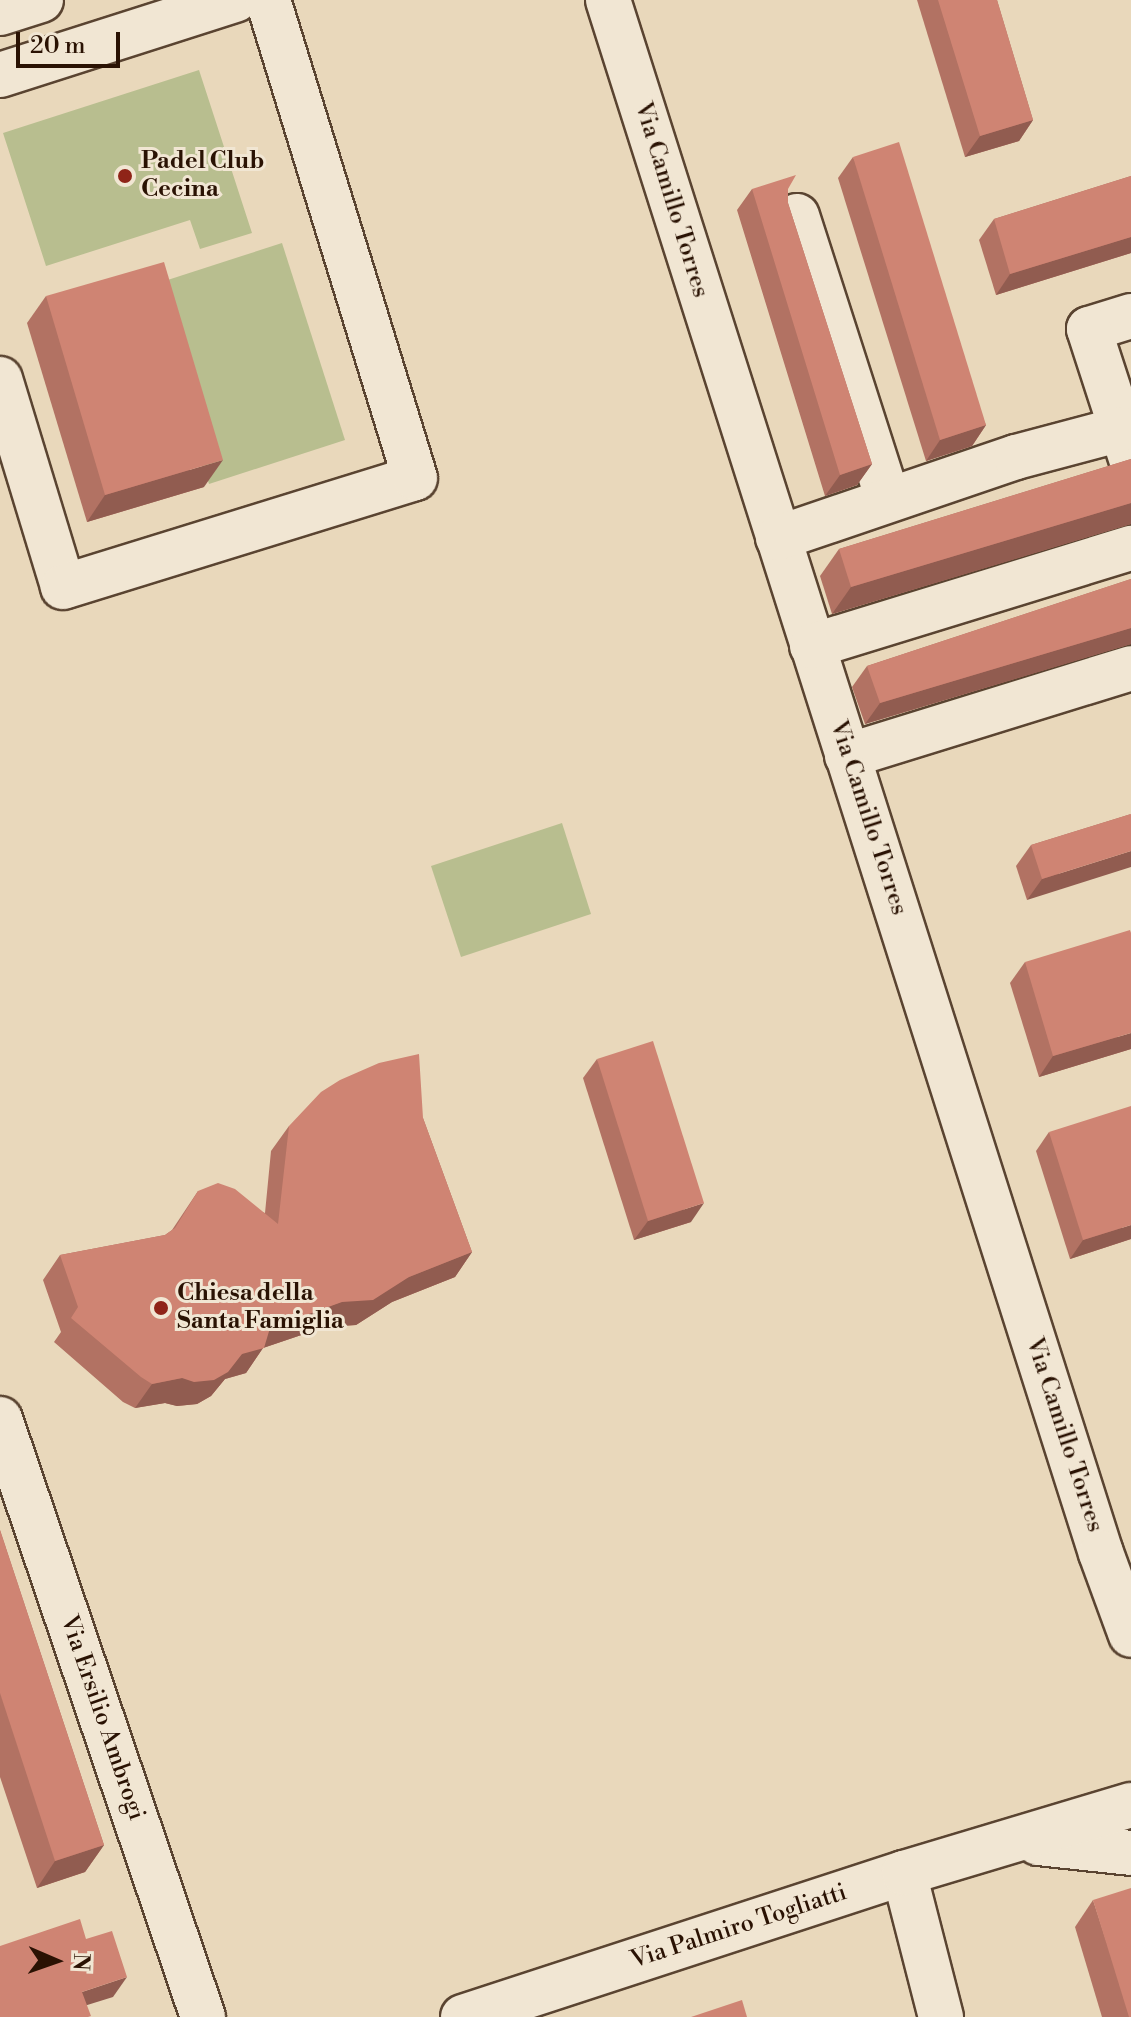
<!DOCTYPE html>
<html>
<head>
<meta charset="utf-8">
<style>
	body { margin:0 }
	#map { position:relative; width:1131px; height:2017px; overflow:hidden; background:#e9d8bb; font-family:"Libre Bodoni",serif }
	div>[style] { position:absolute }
	.green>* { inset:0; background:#b8be8f }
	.roads { filter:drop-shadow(2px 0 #5a4431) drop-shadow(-2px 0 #5a4431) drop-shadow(0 2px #5a4431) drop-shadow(0 -2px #5a4431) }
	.minor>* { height:44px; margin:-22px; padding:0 22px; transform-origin:22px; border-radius:22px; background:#f1e6d3 }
	.wall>* { inset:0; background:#b27263 }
	.shaded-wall>* { inset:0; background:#915c50 }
	.building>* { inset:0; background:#cf8473 }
	.dots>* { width:22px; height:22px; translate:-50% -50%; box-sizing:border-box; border:4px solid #f1e6d3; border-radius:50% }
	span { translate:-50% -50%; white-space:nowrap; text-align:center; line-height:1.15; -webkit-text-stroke:6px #f1e6d3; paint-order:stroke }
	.poi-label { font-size:24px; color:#2a1203; font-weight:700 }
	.left { translate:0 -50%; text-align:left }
	.street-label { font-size:24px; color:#2a1203 }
	.north { position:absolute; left:16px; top:1921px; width:80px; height:80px; -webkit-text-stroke:6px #f1e6d3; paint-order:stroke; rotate:92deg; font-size:22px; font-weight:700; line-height:32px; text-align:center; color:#2a1203 }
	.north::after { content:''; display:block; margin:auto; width:28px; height:36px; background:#2a1203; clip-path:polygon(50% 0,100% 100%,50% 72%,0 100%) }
	.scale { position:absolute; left:16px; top:32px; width:104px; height:36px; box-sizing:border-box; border:4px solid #2a1203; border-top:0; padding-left:10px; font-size:24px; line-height:28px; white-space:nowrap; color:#2a1203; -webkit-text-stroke:6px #f1e6d3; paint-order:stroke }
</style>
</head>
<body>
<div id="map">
	<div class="green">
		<i style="clip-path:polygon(199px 70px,252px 233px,200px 249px,190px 220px,46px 266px,3px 133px)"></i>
		<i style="clip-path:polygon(282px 243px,345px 440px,209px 484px,146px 287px)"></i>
		<i style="clip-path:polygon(562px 823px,591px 914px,461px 957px,431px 866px)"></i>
	</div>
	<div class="roads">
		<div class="minor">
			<i style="left:608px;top:0;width:1629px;rotate:72.39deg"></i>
			<i style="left:1101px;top:1553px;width:87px;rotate:69.9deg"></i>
			<i style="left:0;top:13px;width:43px;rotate:-17.6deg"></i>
			<i style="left:0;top:75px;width:247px;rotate:-17.7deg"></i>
			<i style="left:797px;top:216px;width:298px;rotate:72.2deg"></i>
			<i style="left:1131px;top:316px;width:44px;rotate:162.8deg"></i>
			<i style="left:1089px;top:329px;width:136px;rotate:72deg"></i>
			<i style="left:0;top:379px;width:217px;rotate:73.1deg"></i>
			<i style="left:63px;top:587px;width:368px;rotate:-17.2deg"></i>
			<i style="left:415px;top:478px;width:500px;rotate:-107.09deg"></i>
			<i style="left:778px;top:538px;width:251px;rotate:-18.8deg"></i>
			<i style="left:1016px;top:457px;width:109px;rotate:-14.9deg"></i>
			<i style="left:812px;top:646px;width:334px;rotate:-17.1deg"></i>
			<i style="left:847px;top:756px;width:297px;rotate:-17.2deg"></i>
			<i style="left:0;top:1419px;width:632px;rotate:71.25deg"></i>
			<i style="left:1038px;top:1843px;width:94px;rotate:6.1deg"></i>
			<i style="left:904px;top:1873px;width:149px;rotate:75.6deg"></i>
			<i style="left:463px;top:2017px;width:464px;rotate:-18.1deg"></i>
			<i style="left:904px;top:1873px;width:237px;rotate:-16.7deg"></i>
		</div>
	</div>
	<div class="wall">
		<i style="clip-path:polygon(917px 0,997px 0,1033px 120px,1019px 141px,965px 157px)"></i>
		<i style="clip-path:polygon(853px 157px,986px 425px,972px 446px,926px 461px,838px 178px)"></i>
		<i style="clip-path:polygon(1131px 176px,1131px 253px,996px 295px,979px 240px,994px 219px)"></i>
		<i style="clip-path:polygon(752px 189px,788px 189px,788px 203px,872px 464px,857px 485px,825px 496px,737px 210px)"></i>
		<i style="clip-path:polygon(46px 296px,204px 487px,87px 522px,27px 323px)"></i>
		<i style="clip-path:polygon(1131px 459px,1131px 524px,832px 614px,820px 576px,839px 549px)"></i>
		<i style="clip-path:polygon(1131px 579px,1131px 644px,865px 724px,852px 687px,867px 666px)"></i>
		<i style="clip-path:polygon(1131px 814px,1027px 900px,1016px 866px,1031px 845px)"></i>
		<i style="clip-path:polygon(1025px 962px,1131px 1049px,1039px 1077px,1010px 983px)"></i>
		<i style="clip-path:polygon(597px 1059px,691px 1222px,634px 1240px,583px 1078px)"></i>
		<i style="clip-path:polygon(423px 1118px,472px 1252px,455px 1277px,392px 1302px,356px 1325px,325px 1327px,263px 1348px,246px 1373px,225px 1379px,211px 1396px,197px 1404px,177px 1406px,165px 1403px,135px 1408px,123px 1402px,54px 1342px,61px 1332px,43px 1280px,60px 1255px,165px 1235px,172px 1230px,198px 1191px,265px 1213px,271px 1151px,289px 1126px)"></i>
		<i style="clip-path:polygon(1049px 1132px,1131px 1239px,1070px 1259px,1036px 1151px)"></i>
		<i style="clip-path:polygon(0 1530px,104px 1845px,85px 1872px,37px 1888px,0 1777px)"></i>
		<i style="clip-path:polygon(1093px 1900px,1131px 2017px,1102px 2017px,1075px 1927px)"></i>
	</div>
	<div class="shaded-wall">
		<i style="clip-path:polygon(1033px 120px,1019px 141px,965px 157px,980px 136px)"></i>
		<i style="clip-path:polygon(1131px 237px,1131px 253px,996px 295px,1010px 274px)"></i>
		<i style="clip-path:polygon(986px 425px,972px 446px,926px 461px,940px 440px)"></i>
		<i style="clip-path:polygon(223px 460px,204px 487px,87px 522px,105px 495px)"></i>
		<i style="clip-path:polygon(872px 464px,857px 485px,825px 496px,840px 475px)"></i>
		<i style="clip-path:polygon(1131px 503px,1131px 524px,832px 614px,851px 587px)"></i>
		<i style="clip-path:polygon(1131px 628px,1131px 644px,865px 724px,880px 703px)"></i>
		<i style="clip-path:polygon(1131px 851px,1131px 867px,1027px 900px,1042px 879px)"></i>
		<i style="clip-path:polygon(1131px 1033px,1131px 1049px,1039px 1077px,1053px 1056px)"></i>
		<i style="clip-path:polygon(704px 1203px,691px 1222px,634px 1240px,648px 1221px)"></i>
		<i style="clip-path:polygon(1131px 1225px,1131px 1239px,1070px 1259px,1083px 1240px)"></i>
		<i style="clip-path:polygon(472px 1252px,455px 1277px,392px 1302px,356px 1325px,325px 1327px,263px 1348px,246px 1373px,225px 1379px,211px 1396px,197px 1404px,177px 1406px,165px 1403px,135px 1408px,152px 1384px,182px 1378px,242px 1354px,270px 1328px,409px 1277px)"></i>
		<i style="clip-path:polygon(104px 1845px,85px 1872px,37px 1888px,55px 1861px)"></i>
		<i style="clip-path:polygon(127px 1977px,113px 1997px,68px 2011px,82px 1992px)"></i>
	</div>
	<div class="building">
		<i style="clip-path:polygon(938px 0,997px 0,1033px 120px,980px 136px)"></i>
		<i style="clip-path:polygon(899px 142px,986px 425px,940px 440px,853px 157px)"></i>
		<i style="clip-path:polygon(796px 175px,788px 189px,788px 203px,872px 464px,840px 475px,752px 189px)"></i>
		<i style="clip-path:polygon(1131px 176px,1131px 237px,1010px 274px,994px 219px)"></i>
		<i style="clip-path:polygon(164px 262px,223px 460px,105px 495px,46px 296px)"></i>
		<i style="clip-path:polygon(1131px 459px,1131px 503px,851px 587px,839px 549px)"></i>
		<i style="clip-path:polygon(1131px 579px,1131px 628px,880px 703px,867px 666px)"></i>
		<i style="clip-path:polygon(1131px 814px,1131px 851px,1042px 879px,1031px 845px)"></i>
		<i style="clip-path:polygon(1130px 930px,1131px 933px,1131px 1033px,1053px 1056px,1025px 962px)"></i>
		<i style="clip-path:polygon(653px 1041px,704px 1203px,648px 1221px,597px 1059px)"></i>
		<i style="clip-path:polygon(419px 1054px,423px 1118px,472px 1252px,409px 1277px,373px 1300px,342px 1302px,270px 1328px,264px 1348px,242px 1354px,228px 1372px,214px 1380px,194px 1382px,182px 1378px,152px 1384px,141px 1377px,71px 1318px,78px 1307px,60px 1255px,165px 1235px,175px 1228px,198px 1191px,218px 1183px,235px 1189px,278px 1224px,289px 1126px,321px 1092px,340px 1080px,379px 1063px)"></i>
		<i style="clip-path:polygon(1131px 1106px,1131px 1225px,1083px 1240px,1049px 1132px)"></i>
		<i style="clip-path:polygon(0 1530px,104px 1845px,55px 1861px,0 1693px)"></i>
		<i style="clip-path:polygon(1131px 1888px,1131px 2017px,1129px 2017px,1093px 1900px)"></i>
		<i style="clip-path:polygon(80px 1919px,86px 1939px,112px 1931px,127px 1977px,82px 1992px,91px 2016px,88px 2017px,0 2017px,0 1946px)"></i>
		<i style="clip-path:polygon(742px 2000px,747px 2017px,691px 2017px)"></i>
	</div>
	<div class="dots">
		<i style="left:125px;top:176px;background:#8f2418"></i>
		<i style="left:161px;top:1308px;background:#8f2418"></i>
	</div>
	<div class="poi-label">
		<span class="left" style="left:141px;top:176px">Padel Club<br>Cecina</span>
		<span class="left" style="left:177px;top:1308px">Chiesa della<br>Santa Famiglia</span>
	</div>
	<div class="street-label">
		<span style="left:671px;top:200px;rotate:73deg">Via Camillo Torres</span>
		<span style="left:868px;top:818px;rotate:72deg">Via Camillo Torres</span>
		<span style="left:1064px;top:1435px;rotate:72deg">Via Camillo Torres</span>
		<span style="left:102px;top:1718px;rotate:71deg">Via Ersilio Ambrogi</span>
		<span style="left:739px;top:1927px;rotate:-18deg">Via Palmiro Togliatti</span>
	</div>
	<div class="north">N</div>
	<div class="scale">20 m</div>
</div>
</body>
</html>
